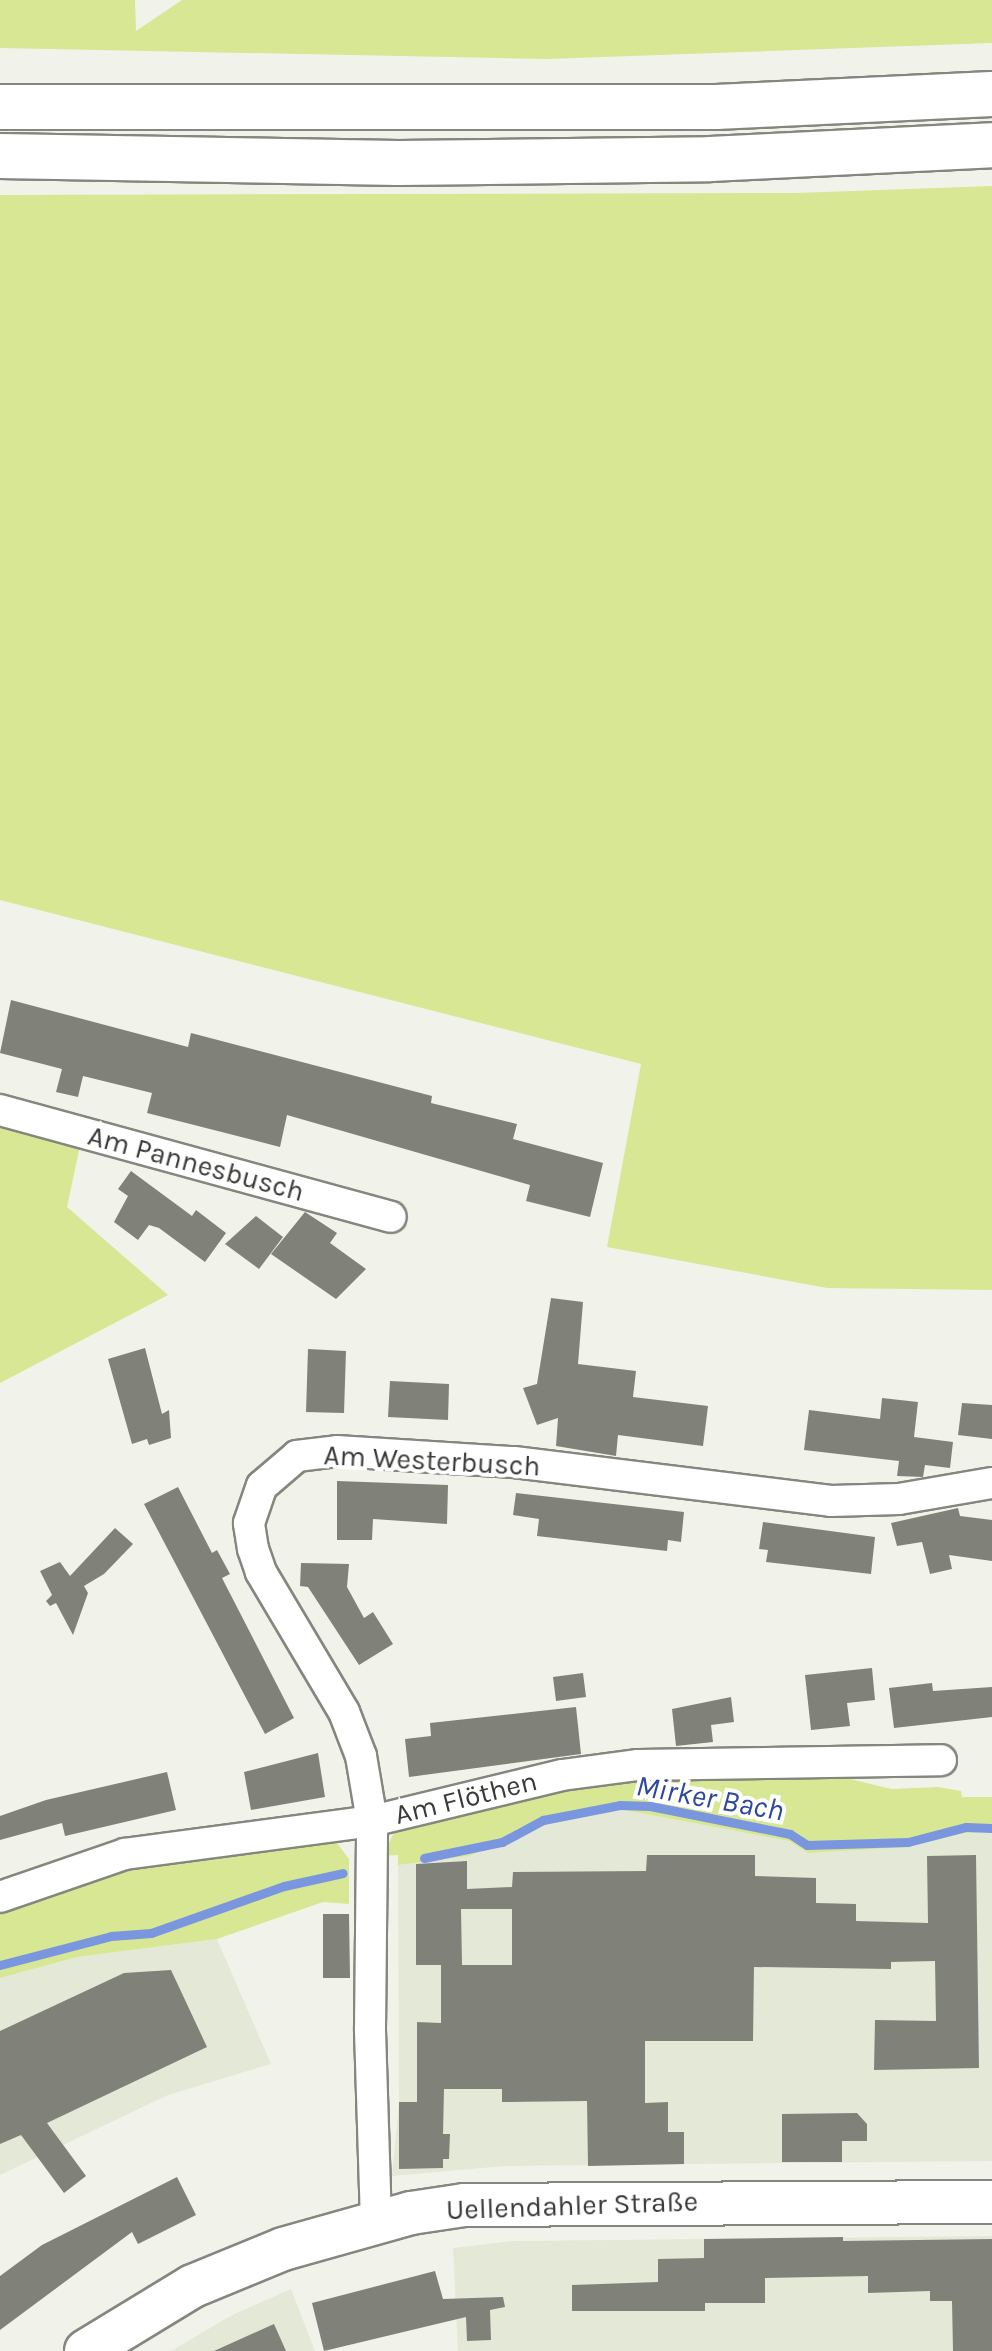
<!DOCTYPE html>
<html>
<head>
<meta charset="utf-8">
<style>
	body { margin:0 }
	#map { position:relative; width:992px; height:2351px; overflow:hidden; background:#f1f3ea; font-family:Karla,sans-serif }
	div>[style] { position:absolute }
	.built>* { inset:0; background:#e4e8d7 }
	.green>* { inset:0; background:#d7e793 }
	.stream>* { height:9px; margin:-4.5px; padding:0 4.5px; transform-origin:4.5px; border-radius:4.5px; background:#7996df }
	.building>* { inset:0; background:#80827a }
	.roads { filter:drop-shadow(2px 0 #85877e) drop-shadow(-2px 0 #85877e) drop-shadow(0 2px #85877e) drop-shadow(0 -2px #85877e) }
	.minor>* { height:30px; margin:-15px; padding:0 15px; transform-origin:15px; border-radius:15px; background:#fff }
	.secondary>* { height:42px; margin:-21px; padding:0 21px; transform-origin:21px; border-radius:21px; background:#fff }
	.motorway>* { height:44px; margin:-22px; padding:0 22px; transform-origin:22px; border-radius:22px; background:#fff }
	span { translate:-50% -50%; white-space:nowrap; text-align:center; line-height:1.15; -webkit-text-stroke:8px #fff; paint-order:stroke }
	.street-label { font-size:28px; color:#3a3b38 }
	.water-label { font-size:30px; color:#2d479d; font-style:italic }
</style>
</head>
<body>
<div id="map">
	<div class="built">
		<i style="clip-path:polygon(619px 1809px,789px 1841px,808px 1853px,908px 1847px,964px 1833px,992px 1832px,992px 2161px,505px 2166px,392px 2176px,399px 2102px,398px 1865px,469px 1856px,544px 1825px)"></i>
		<i style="clip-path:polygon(217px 1939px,271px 2064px,168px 2095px,0 2175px,0 1978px,77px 1957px)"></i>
		<i style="clip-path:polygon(992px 2236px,992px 2351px,458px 2351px,453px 2248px,513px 2241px)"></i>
		<i style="clip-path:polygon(291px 2289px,315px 2351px,171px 2351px,232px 2315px)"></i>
	</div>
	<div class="green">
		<i style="clip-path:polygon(0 0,135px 0,136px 31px,182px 0,992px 0,992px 43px,547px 59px,0 48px)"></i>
		<i style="clip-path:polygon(992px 186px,992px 1290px,827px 1288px,607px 1247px,641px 1064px,0 900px,0 195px,796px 193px)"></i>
		<i style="clip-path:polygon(0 1125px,80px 1146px,67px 1207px,168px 1295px,0 1383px)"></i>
		<i style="clip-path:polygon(830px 1774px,891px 1789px,938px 1787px,961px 1791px,962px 1797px,992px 1797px,992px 1832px,964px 1833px,908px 1847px,808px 1853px,789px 1841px,619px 1809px,544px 1825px,469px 1856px,398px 1865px,398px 1855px,382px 1856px,396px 1829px,591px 1779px)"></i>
		<i style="clip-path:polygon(327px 1840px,337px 1843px,349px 1859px,349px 1904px,323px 1902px,217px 1939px,77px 1957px,0 1978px,0 1907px,131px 1864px)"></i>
	</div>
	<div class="stream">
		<i style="left:424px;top:1858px;width:80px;rotate:-11.6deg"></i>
		<i style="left:502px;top:1842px;width:47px;rotate:-28.2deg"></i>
		<i style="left:543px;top:1820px;width:78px;rotate:-11deg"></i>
		<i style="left:620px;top:1805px;width:30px;rotate:2deg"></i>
		<i style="left:650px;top:1806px;width:143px;rotate:11.3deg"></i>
		<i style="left:790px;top:1834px;width:20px;rotate:33deg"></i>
		<i style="left:807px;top:1845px;width:101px;rotate:-1.7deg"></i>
		<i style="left:908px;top:1842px;width:60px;rotate:-14.5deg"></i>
		<i style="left:966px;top:1827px;width:26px;rotate:2deg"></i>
		<i style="left:0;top:1965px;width:115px;rotate:-14.6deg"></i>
		<i style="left:111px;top:1936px;width:40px;rotate:-4.3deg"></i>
		<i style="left:151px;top:1933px;width:141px;rotate:-19.5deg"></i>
		<i style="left:284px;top:1886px;width:60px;rotate:-12.4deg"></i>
	</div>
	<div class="building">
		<i style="clip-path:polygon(11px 1000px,188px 1047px,191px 1033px,432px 1096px,431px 1103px,517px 1124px,513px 1139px,603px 1163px,590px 1217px,526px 1201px,530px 1185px,287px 1115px,280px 1147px,147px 1113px,152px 1093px,83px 1076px,78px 1097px,56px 1092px,62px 1069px,0 1053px)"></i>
		<i style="clip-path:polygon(131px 1171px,192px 1216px,196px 1210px,226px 1233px,205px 1262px,159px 1228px,149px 1225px,138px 1240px,114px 1222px,128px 1196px,118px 1189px)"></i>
		<i style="clip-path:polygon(305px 1212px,337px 1233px,330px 1243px,366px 1269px,336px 1299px,271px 1254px)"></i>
		<i style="clip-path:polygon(256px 1216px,283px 1237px,259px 1269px,225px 1244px)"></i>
		<i style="clip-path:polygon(551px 1298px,583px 1302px,578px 1364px,636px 1371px,633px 1397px,708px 1406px,703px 1446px,618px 1435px,616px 1456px,556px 1446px,558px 1418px,537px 1425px,523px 1388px,537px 1384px)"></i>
		<i style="clip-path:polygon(145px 1348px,162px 1414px,169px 1410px,171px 1438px,149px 1445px,147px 1439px,132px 1444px,108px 1359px)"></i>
		<i style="clip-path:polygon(308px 1349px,346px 1351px,344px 1413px,306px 1412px)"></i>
		<i style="clip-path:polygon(390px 1381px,449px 1384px,448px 1420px,388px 1417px)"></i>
		<i style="clip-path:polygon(882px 1398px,918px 1402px,914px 1437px,953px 1442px,950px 1468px,925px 1465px,923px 1477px,897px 1476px,899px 1461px,804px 1450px,809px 1410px,880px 1419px)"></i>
		<i style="clip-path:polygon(962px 1403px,992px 1405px,992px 1439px,958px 1435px)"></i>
		<i style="clip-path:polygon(337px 1481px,448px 1485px,447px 1524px,373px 1519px,372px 1540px,337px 1540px)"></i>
		<i style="clip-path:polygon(178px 1487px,212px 1553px,217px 1550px,230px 1574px,222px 1578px,294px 1718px,265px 1734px,144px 1504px)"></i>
		<i style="clip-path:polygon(516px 1493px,684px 1512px,681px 1542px,668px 1540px,667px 1551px,537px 1536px,539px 1519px,513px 1515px)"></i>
		<i style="clip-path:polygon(958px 1508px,960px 1516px,992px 1520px,992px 1561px,949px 1555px,952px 1569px,930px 1574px,922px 1542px,897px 1546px,891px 1523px)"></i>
		<i style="clip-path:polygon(763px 1522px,875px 1537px,871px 1574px,766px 1562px,768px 1550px,759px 1549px)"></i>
		<i style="clip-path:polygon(115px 1528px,133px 1544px,104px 1574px,84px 1586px,88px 1593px,73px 1635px,56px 1603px,50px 1606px,46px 1601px,52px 1595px,40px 1571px,60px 1562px,70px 1576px)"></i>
		<i style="clip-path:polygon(301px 1563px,349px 1564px,347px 1587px,364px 1618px,373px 1612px,393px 1644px,359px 1665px,308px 1587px,300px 1586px)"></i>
		<i style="clip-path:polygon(872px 1668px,875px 1700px,847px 1703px,850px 1726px,811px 1730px,805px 1675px)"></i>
		<i style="clip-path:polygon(583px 1673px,586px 1697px,556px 1701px,553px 1677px)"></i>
		<i style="clip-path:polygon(932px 1683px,933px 1691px,992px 1687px,992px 1717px,894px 1728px,889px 1688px)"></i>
		<i style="clip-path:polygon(731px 1697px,734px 1722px,711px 1725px,713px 1742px,676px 1746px,672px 1709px)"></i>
		<i style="clip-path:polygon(576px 1707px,581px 1754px,409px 1777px,405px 1739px,431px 1736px,430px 1723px)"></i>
		<i style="clip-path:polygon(318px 1753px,325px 1797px,251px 1810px,244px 1772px)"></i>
		<i style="clip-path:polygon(167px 1772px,176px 1810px,65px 1836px,62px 1823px,0 1840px,0 1816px,46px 1800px)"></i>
		<i style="clip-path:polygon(evenodd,647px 1855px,755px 1855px,755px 1876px,816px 1878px,816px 1903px,856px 1904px,856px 1921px,928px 1923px,927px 1856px,976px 1855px,979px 2068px,874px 2070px,875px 2020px,936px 2021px,935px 1961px,891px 1962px,891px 1969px,754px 1967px,753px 2041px,645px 2041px,645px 2103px,668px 2102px,668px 2132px,684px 2132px,684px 2164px,588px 2166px,587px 2101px,502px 2102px,502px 2089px,444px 2089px,443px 2134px,450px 2134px,449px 2159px,443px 2159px,443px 2168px,399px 2169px,399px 2102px,417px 2102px,417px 2022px,441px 2023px,441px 1965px,416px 1965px,416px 1864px,467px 1861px,467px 1889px,512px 1887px,513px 1872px,646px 1871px,647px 1855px,461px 1909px,512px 1909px,512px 1965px,455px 1965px,462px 1965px,461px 1909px)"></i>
		<i style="clip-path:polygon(323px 1914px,349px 1914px,350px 1978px,323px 1978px)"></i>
		<i style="clip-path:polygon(171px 1970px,207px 2047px,47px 2123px,86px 2176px,64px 2193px,21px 2135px,0 2144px,0 2031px,124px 1973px)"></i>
		<i style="clip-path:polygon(857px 2113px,867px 2124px,867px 2141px,842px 2141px,842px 2162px,782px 2162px,782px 2114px)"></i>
		<i style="clip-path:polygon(177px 2177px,196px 2215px,138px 2244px,132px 2232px,0 2330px,0 2276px,42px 2245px)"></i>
		<i style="clip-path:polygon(843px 2237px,843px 2241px,992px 2239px,992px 2351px,953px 2351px,952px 2301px,930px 2301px,930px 2291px,868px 2293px,868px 2276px,765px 2278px,765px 2303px,705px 2303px,705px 2311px,572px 2311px,572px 2285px,658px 2282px,658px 2259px,704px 2258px,704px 2239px)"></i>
		<i style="clip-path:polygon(435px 2271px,443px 2299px,503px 2297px,505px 2307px,490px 2310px,491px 2340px,467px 2341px,466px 2317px,324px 2351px,312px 2303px)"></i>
		<i style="clip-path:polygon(274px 2324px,286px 2351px,214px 2351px)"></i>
	</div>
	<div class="roads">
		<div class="minor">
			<i style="left:0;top:1110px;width:405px;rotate:15.3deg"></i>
			<i style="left:0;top:1897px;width:132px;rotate:-19deg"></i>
			<i style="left:125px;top:1854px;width:249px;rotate:-7.6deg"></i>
			<i style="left:372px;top:1821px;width:195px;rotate:-13.6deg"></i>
			<i style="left:562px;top:1775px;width:77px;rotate:-7.5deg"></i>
			<i style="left:638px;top:1765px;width:303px;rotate:-0.9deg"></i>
			<i style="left:376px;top:2222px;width:194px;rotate:-91.8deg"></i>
			<i style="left:370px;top:2028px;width:207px;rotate:-89.4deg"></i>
			<i style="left:372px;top:1821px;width:66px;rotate:-99.6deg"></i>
			<i style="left:361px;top:1756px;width:47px;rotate:-111.1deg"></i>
			<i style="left:344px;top:1712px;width:163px;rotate:-120.7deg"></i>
			<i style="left:261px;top:1572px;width:24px;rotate:-109deg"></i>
			<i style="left:253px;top:1549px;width:26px;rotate:-99deg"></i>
			<i style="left:249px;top:1523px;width:39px;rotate:-71deg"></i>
			<i style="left:262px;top:1486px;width:46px;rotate:-40.6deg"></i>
			<i style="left:297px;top:1456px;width:40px;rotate:-7.1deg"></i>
			<i style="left:337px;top:1451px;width:177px;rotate:3.6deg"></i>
			<i style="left:514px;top:1462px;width:319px;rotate:7deg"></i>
			<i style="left:831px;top:1501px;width:68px;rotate:-1.7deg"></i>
			<i style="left:899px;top:1499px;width:94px;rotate:-9.8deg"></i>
		</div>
		<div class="secondary">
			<i style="left:86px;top:2351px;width:125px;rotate:-31.3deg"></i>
			<i style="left:193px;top:2286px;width:97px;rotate:-22.3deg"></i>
			<i style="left:283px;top:2249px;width:133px;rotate:-15.7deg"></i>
			<i style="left:411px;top:2213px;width:54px;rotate:-8.6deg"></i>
			<i style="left:464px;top:2205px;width:528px;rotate:-0.33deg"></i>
		</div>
		<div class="motorway">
			<i style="left:0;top:107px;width:716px"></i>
			<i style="left:716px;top:107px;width:276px;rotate:-2.7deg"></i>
			<i style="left:0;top:156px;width:398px;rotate:1deg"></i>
			<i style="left:398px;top:163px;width:312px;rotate:-0.7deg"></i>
			<i style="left:710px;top:159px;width:282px;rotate:-2.8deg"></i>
		</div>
	</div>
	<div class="street-label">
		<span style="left:196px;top:1164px;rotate:15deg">Am Pannesbusch</span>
		<span style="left:432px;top:1461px;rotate:3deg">Am Westerbusch</span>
		<span style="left:466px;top:1798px;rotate:-14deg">Am Flöthen</span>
		<span style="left:572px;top:2206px;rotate:-2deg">Uellendahler Straße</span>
	</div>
	<div class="water-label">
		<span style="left:710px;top:1798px;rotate:10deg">Mirker Bach</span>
	</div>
</div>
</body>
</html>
